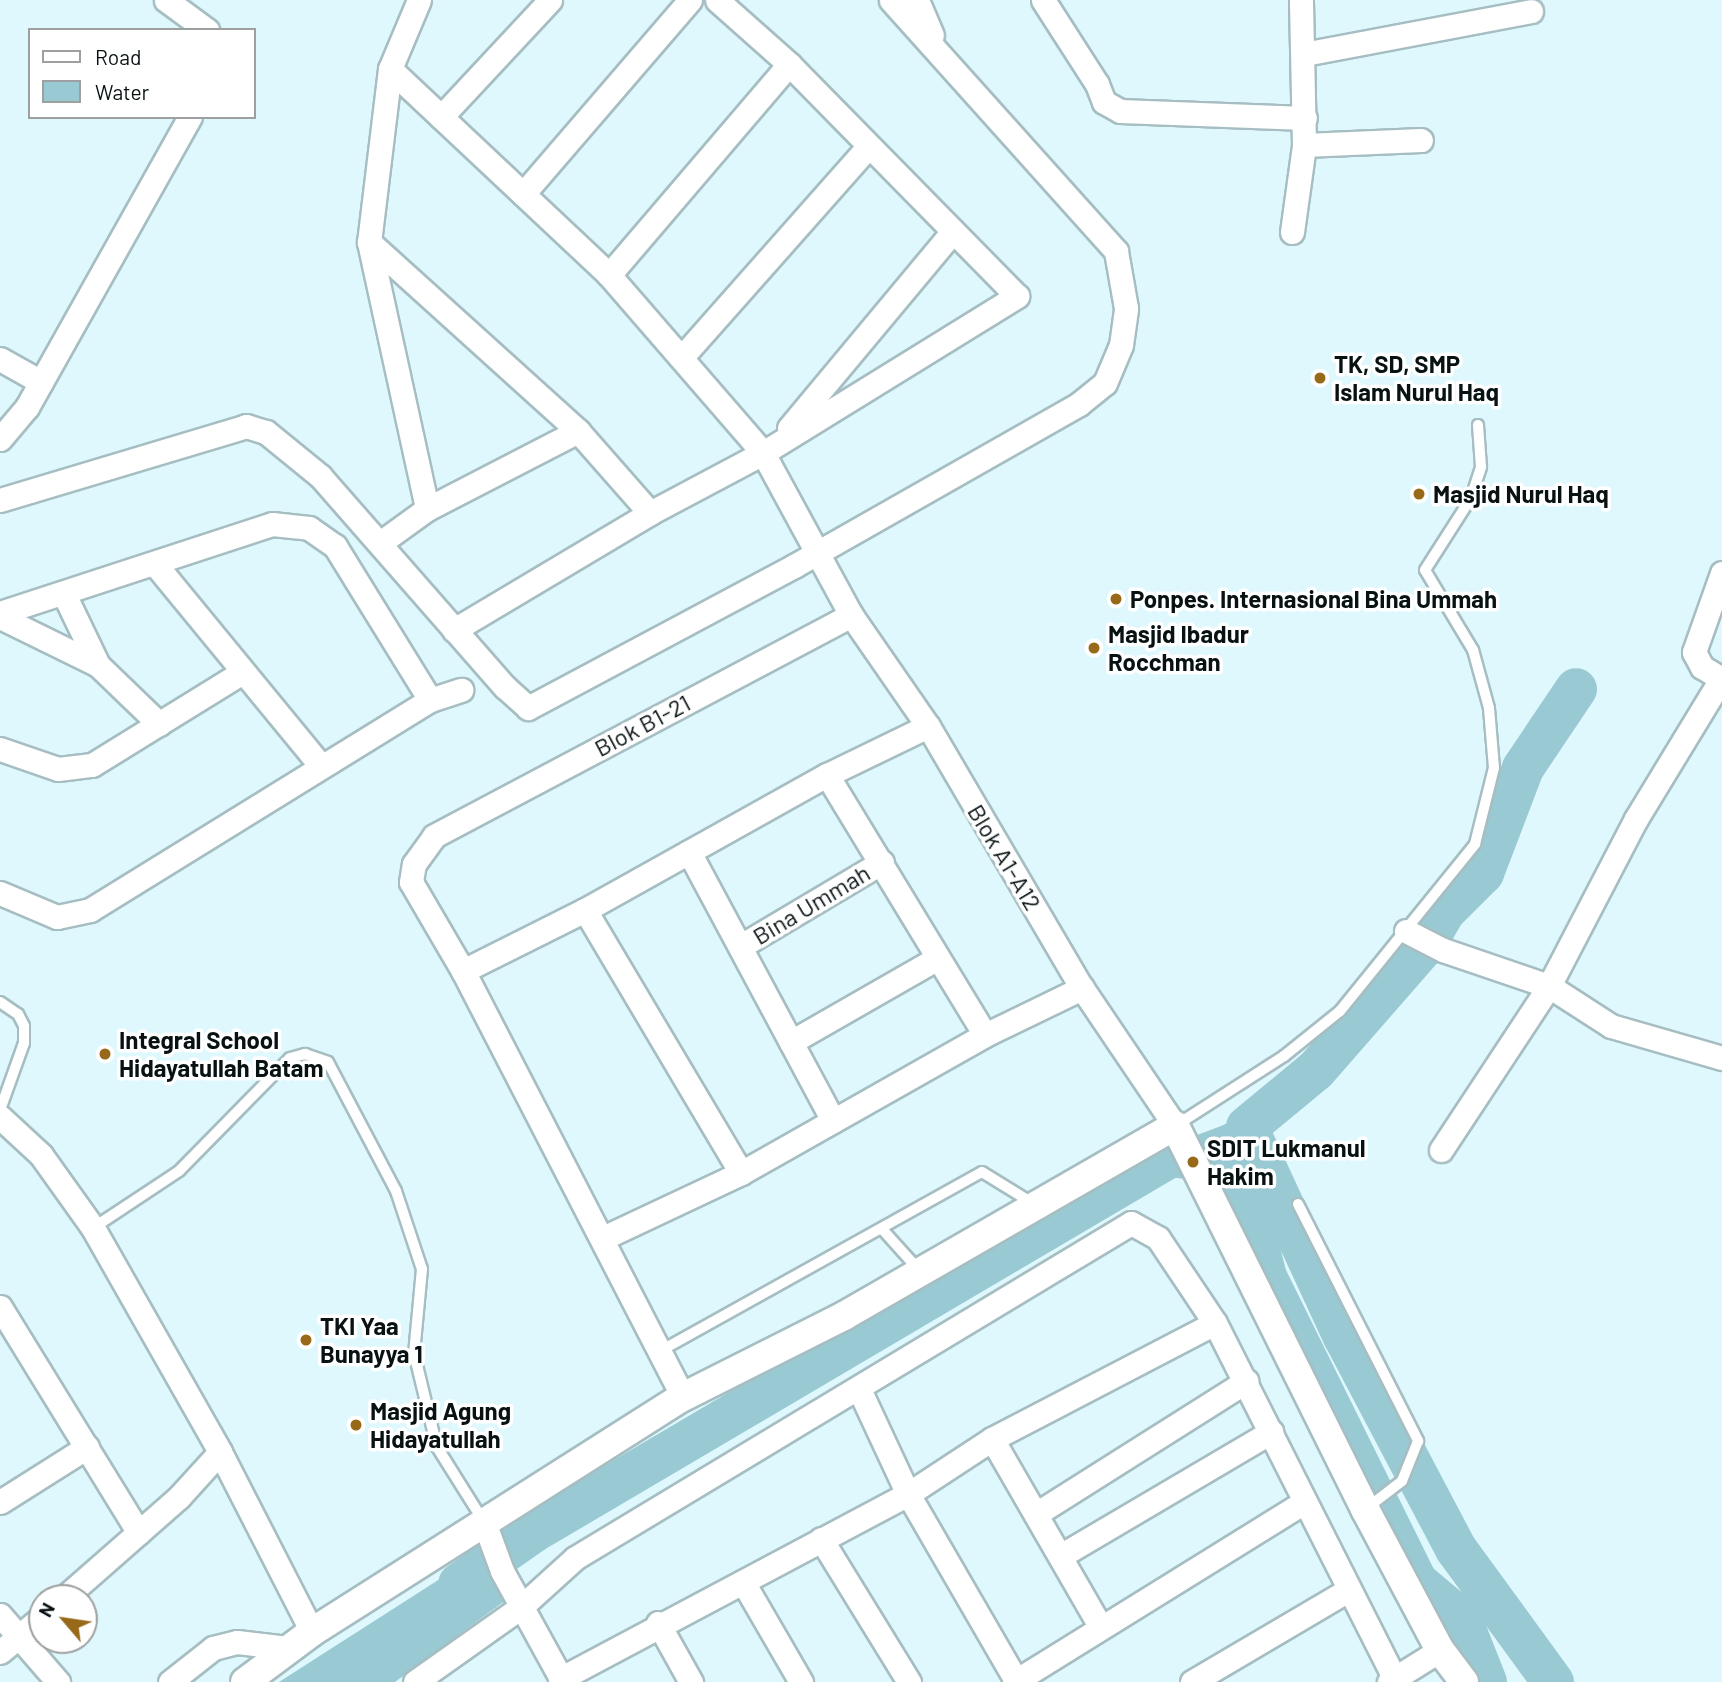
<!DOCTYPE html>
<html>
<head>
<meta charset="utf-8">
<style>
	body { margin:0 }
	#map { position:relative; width:1722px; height:1682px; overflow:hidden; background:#dff8fd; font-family:Barlow,sans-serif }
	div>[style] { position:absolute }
	.water>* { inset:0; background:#99c9d2 }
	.river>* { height:42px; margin:-21px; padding:0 21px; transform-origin:21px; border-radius:21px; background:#99c9d2 }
	.roads { filter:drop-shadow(2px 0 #a6bec2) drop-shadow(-2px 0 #a6bec2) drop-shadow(0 2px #a6bec2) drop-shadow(0 -2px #a6bec2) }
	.service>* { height:10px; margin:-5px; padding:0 5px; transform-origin:5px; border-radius:5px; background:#fff }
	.minor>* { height:23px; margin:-11.5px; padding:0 11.5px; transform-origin:11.5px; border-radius:11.5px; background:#fff }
	.tertiary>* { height:28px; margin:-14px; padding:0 14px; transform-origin:14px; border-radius:14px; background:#fff }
	.dots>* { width:19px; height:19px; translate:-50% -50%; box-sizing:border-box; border:4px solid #fff; border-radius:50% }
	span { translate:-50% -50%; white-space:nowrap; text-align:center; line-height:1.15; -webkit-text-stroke:7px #fff; paint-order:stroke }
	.poi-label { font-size:24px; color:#091213; font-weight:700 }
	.left { translate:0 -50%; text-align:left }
	.street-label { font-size:24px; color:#091213 }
	.legend { position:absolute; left:28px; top:28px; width:228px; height:91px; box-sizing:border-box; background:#fff; border:2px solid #9da0a1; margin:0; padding:9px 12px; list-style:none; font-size:21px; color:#091213 }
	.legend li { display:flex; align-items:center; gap:14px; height:35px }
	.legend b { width:35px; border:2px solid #9da0a1 }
	.north { position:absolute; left:28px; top:1584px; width:70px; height:70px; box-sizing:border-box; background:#fff; border:2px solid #9da0a1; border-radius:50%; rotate:299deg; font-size:19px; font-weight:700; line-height:28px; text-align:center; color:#091213 }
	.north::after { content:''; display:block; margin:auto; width:24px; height:32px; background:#976919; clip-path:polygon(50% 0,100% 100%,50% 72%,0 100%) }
</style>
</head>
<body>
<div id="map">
	<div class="water">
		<i style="clip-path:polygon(496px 1543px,521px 1589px,395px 1682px,279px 1682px)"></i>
	</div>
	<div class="river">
		<i style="left:459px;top:1584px;width:90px;rotate:-35.1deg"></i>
		<i style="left:533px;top:1532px;width:741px;rotate:-30.51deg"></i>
		<i style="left:1171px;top:1156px;width:22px;rotate:8deg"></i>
		<i style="left:1193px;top:1159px;width:43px;rotate:-20.6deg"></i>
		<i style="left:1233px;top:1144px;width:137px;rotate:76.1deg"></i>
		<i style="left:1266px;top:1277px;width:340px;rotate:63.7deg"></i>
		<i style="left:1417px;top:1582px;width:57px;rotate:40.1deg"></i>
		<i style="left:1461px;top:1619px;width:68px;rotate:68.4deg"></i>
		<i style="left:1553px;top:1682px;width:165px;rotate:-126.1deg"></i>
		<i style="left:1456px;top:1549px;width:240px;rotate:-117.8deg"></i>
		<i style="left:1344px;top:1337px;width:231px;rotate:-114.8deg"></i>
		<i style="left:1247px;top:1127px;width:89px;rotate:-39.6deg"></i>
		<i style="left:1316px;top:1070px;width:166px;rotate:-48.9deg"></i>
		<i style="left:1425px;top:945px;width:39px;rotate:-60deg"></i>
		<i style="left:1445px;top:911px;width:54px;rotate:-45deg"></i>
		<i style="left:1483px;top:873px;width:112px;rotate:-69.1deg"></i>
		<i style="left:1523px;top:768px;width:95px;rotate:-56.1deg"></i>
	</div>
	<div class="roads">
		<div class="service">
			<i style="left:0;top:1002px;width:22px;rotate:34deg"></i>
			<i style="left:18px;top:1014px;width:13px;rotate:63deg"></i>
			<i style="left:24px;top:1026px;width:17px;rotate:90deg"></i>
			<i style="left:24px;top:1043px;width:71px;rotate:109.7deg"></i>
			<i style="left:1175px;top:1126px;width:130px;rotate:-32.7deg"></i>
			<i style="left:1284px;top:1056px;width:72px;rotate:-38.8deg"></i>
			<i style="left:1340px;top:1011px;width:215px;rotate:-51deg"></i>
			<i style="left:1475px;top:844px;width:78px;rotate:-76deg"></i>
			<i style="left:1494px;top:768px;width:60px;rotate:-94.8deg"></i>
			<i style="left:1489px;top:708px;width:60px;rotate:-105.4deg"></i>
			<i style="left:1473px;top:650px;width:93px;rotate:-121deg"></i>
			<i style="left:1425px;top:570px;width:85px;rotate:-57.4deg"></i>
			<i style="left:1471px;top:498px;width:33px;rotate:-72deg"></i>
			<i style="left:1481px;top:467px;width:42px;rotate:-94.1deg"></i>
			<i style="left:1298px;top:1204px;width:266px;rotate:63.1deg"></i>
			<i style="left:1418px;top:1441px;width:43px;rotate:111.8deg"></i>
			<i style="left:1402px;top:1481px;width:44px;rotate:142.4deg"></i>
			<i style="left:93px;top:1228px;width:103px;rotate:-33.5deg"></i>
			<i style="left:179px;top:1171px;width:158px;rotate:-45.5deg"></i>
			<i style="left:290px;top:1058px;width:16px;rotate:-15deg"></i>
			<i style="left:305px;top:1054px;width:24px;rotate:19deg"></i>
			<i style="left:328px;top:1062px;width:146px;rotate:62.2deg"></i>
			<i style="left:396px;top:1191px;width:82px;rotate:71.6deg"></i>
			<i style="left:422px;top:1269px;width:84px;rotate:95.4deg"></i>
			<i style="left:414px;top:1353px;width:97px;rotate:76.3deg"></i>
			<i style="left:437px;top:1447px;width:89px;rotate:57.9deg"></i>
			<i style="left:882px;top:1229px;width:57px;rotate:47.9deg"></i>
			<i style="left:662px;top:1350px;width:366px;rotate:-29.1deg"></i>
			<i style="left:982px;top:1172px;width:61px;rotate:31.6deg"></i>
		</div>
		<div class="minor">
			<i style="left:166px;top:0;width:51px;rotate:36.2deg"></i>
			<i style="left:419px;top:0;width:75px;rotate:112.8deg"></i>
			<i style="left:390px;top:69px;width:174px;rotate:96.9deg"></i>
			<i style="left:369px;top:242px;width:273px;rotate:77.7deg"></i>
			<i style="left:917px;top:0;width:38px;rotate:67deg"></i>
			<i style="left:1043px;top:0;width:100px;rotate:57.3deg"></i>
			<i style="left:1097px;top:84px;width:19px;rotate:69deg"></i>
			<i style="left:1104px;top:102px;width:18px;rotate:29deg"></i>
			<i style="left:1120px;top:111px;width:185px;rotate:2.2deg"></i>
			<i style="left:1304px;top:54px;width:231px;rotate:-10.7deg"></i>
			<i style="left:390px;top:69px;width:301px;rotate:43.2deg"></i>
			<i style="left:609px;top:275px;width:235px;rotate:49.1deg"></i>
			<i style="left:763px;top:453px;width:184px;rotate:61.5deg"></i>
			<i style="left:851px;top:615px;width:135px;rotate:55.3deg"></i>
			<i style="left:928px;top:726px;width:304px;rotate:59.6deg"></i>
			<i style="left:1082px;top:988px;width:166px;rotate:56deg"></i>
			<i style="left:441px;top:117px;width:160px;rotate:-47deg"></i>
			<i style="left:1304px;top:145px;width:117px;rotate:-2.4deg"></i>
			<i style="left:523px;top:194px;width:256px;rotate:-49.3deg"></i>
			<i style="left:1292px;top:232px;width:88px;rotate:-82.1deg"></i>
			<i style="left:1304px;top:145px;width:145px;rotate:-91.2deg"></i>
			<i style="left:369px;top:242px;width:282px;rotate:42.1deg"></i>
			<i style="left:578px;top:431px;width:109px;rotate:48.7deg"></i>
			<i style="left:609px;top:275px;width:277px;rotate:-49.5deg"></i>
			<i style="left:682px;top:357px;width:282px;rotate:-48.5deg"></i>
			<i style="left:0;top:359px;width:47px;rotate:29.3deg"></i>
			<i style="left:789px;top:428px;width:256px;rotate:-50.2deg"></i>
			<i style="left:0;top:439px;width:42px;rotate:-49.8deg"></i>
			<i style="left:27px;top:407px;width:333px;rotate:-60.7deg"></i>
			<i style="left:0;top:500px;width:257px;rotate:-16.7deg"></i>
			<i style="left:246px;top:426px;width:21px;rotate:17deg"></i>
			<i style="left:266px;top:432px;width:70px;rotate:39.2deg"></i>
			<i style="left:320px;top:476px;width:281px;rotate:48.8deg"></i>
			<i style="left:505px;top:687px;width:31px;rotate:42deg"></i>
			<i style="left:528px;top:708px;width:302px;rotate:-28.1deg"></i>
			<i style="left:794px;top:566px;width:328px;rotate:-29.6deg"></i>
			<i style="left:1079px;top:404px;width:33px;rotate:-39deg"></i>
			<i style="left:1105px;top:383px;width:41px;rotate:-67.2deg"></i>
			<i style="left:1121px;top:345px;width:37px;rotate:-82deg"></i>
			<i style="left:1126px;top:308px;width:58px;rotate:-100deg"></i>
			<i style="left:1116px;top:251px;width:337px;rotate:-131.9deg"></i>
			<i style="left:380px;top:543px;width:58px;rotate:-35.9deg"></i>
			<i style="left:427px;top:509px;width:170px;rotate:-27.3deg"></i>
			<i style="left:155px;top:564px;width:261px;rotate:50.6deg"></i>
			<i style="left:1722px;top:573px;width:84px;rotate:109.5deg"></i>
			<i style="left:1694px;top:652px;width:17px;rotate:62deg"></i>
			<i style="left:1702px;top:667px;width:23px;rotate:31deg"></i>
			<i style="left:64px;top:594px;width:79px;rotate:64.4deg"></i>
			<i style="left:98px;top:665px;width:85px;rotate:44deg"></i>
			<i style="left:0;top:613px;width:286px;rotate:-18.1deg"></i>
			<i style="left:272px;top:524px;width:37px;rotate:6deg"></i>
			<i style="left:309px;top:528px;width:32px;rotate:35deg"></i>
			<i style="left:335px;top:546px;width:181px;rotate:58.3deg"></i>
			<i style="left:0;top:617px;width:109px;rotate:26.1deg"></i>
			<i style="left:454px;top:630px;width:228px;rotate:-30.8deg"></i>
			<i style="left:650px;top:513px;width:128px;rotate:-28deg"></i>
			<i style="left:763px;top:453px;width:299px;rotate:-31.7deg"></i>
			<i style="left:1017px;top:296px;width:325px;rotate:-134.5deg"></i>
			<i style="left:789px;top:64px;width:96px;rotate:-138.4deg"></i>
			<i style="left:0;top:749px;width:61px;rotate:19deg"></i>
			<i style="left:58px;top:769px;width:34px;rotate:-7deg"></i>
			<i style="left:92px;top:765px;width:175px;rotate:-31.7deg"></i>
			<i style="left:827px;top:775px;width:304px;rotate:58.7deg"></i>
			<i style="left:689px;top:852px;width:305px;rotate:61.8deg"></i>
			<i style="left:0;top:893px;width:62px;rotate:22.8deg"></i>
			<i style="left:57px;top:917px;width:34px;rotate:-12deg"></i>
			<i style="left:90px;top:910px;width:400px;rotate:-31.7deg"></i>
			<i style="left:430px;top:700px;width:33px;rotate:-18deg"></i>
			<i style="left:585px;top:910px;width:306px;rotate:59.3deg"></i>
			<i style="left:1406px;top:931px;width:42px;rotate:27.2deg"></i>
			<i style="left:1443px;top:950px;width:112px;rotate:18.8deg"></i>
			<i style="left:1549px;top:986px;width:74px;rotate:32.8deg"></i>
			<i style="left:1611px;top:1026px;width:116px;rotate:16.1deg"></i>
			<i style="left:741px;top:946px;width:164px;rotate:-30.8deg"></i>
			<i style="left:463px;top:971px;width:136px;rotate:-26.6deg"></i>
			<i style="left:585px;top:910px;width:277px;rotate:-29.2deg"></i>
			<i style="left:827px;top:775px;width:112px;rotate:-25.9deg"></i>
			<i style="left:791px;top:1042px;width:167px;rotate:-29.8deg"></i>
			<i style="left:0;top:1117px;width:56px;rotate:42.8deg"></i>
			<i style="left:41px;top:1155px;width:90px;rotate:54.5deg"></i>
			<i style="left:93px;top:1228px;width:257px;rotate:60.4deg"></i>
			<i style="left:220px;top:1452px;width:202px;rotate:62.9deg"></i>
			<i style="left:1441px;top:1150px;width:196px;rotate:-56.6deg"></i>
			<i style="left:1549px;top:986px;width:188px;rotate:-62.5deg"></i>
			<i style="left:1636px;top:819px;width:164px;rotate:-58.7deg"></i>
			<i style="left:603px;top:1238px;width:153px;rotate:-25.2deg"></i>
			<i style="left:741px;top:1173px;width:280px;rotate:-29.5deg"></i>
			<i style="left:985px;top:1035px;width:108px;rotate:-25.9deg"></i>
			<i style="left:0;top:1307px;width:265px;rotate:58.4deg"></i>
			<i style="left:859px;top:1389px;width:116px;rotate:65deg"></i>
			<i style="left:908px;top:1494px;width:217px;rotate:59.9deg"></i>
			<i style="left:683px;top:1397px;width:479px;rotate:-117.3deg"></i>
			<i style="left:463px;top:971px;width:103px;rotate:-120.3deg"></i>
			<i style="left:411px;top:882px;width:18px;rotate:-81deg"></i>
			<i style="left:414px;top:864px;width:34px;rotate:-54deg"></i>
			<i style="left:434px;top:836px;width:472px;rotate:-27.9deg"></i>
			<i style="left:992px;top:1439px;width:216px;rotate:60deg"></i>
			<i style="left:0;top:1502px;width:103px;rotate:-32.3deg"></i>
			<i style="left:1036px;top:1514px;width:249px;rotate:-32.3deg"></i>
			<i style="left:484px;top:1522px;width:52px;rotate:69.8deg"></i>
			<i style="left:502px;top:1571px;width:127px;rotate:61.2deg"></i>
			<i style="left:821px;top:1539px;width:168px;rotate:58.4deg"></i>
			<i style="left:1062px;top:1555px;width:243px;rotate:-30.5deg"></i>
			<i style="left:743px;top:1582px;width:116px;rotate:59.9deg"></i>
			<i style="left:64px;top:1598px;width:153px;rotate:-41.3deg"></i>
			<i style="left:179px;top:1497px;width:61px;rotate:-47.7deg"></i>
			<i style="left:0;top:1615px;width:89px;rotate:49.1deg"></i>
			<i style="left:658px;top:1623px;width:68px;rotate:60.8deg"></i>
			<i style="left:0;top:1652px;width:55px;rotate:-39.8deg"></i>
			<i style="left:560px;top:1679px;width:394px;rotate:-28deg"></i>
			<i style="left:908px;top:1494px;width:100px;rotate:-33.2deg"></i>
			<i style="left:992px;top:1439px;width:251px;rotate:-27.5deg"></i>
			<i style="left:170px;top:1682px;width:55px;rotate:-38.3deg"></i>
			<i style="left:213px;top:1648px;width:25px;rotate:-14deg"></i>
			<i style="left:237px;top:1642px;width:51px;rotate:6.7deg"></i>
			<i style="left:415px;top:1682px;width:130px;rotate:-35.3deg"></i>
			<i style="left:521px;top:1607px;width:73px;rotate:-42.2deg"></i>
			<i style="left:575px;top:1558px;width:649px;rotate:-31.07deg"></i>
			<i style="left:1131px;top:1223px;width:31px;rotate:29deg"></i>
			<i style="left:1158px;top:1238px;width:102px;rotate:56.2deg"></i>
			<i style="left:1215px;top:1323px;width:402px;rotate:63.2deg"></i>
			<i style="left:1014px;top:1682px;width:340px;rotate:-31.8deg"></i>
			<i style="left:1192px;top:1682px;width:181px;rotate:-30.5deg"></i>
			<i style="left:1389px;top:1682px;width:60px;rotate:-32.1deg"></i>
		</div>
		<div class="tertiary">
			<i style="left:245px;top:1682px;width:84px;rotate:-36.7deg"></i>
			<i style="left:312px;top:1632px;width:439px;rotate:-32.4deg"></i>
			<i style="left:683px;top:1397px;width:180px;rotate:-26.7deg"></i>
			<i style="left:844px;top:1316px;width:382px;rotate:-29.9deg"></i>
			<i style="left:1175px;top:1126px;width:428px;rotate:63.6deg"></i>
			<i style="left:1365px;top:1509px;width:160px;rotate:62deg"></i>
			<i style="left:1440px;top:1650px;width:40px;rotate:53deg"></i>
		</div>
	</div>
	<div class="dots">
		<i style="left:1320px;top:378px;background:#976919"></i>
		<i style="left:1419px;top:494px;background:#976919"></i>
		<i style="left:1116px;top:599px;background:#976919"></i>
		<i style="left:1094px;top:648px;background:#976919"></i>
		<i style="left:105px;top:1054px;background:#976919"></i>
		<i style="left:1193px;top:1162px;background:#976919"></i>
		<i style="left:306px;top:1340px;background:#976919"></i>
		<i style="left:356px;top:1425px;background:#976919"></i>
	</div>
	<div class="poi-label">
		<span class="left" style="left:1334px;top:378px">TK, SD, SMP<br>Islam Nurul Haq</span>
		<span class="left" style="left:1433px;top:494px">Masjid Nurul Haq</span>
		<span class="left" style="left:1130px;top:599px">Ponpes. Internasional Bina Ummah</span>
		<span class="left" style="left:1108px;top:648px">Masjid Ibadur<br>Rocchman</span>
		<span class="left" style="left:119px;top:1054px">Integral School<br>Hidayatullah Batam</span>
		<span class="left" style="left:1207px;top:1162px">SDIT Lukmanul<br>Hakim</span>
		<span class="left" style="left:320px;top:1340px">TKI Yaa<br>Bunayya 1</span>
		<span class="left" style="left:370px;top:1425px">Masjid Agung<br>Hidayatullah</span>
	</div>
	<div class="street-label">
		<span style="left:642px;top:725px;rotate:-28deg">Blok B1-21</span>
		<span style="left:1005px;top:857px;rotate:59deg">Blok A1-A12</span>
		<span style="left:811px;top:904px;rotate:-31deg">Bina Ummah</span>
	</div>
	<ul class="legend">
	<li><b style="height:9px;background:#fff"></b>Road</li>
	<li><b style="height:19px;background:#99c9d2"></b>Water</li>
	</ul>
	<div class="north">N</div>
</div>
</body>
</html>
